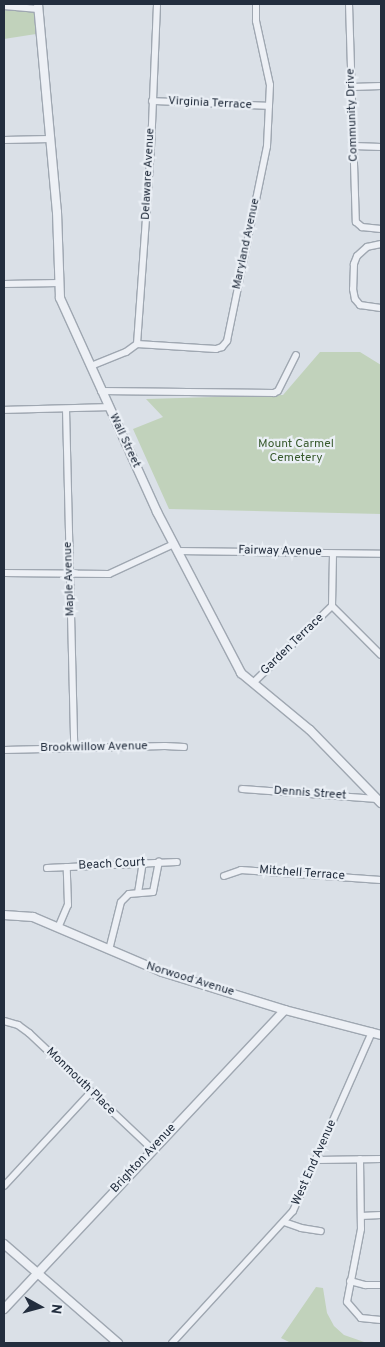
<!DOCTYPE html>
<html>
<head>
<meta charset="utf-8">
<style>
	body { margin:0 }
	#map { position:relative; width:385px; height:1347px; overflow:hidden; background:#dae0e7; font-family:Overpass,sans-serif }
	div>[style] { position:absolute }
	.green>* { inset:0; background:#c1d2bb }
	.roads { filter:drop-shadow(1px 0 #9fa7b1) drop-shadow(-1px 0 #9fa7b1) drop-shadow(0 1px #9fa7b1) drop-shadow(0 -1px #9fa7b1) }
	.minor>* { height:6px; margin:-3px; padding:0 3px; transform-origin:3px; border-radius:3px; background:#edf0f5 }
	.tertiary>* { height:8px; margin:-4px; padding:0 4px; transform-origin:4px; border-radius:4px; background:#edf0f5 }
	span { translate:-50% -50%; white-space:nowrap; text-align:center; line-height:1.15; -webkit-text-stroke:4.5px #eaeff5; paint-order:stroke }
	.street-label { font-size:12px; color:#232e3e }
	.park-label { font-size:12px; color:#395b2f }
	.frame { position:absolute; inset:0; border:5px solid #232e3e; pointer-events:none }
	.north { position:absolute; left:15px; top:1282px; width:50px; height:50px; -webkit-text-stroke:4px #eaeff5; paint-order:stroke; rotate:97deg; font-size:14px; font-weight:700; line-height:20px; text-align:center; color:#232e3e }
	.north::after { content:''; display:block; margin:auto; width:18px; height:22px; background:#232e3e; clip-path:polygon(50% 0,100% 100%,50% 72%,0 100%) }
</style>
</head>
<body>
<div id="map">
	<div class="green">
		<i style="clip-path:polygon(4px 4px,33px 4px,36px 34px,4px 39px)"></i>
		<i style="clip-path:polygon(320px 352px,360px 352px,381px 365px,381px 514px,169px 509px,133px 429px,163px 417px,146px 399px,283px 395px)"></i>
		<i style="clip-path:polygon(316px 1287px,323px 1288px,327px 1313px,334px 1326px,344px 1335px,367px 1343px,291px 1343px,281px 1338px)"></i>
	</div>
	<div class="roads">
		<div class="minor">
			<i style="left:349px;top:4px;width:218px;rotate:88.2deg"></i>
			<i style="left:356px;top:222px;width:8px;rotate:40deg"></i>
			<i style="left:362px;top:227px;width:19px;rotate:6deg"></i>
			<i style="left:4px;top:6px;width:34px;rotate:5deg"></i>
			<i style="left:352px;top:87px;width:29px;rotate:-2deg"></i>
			<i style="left:152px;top:101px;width:117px;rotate:2.4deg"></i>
			<i style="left:4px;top:140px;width:46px;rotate:-1.2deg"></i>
			<i style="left:354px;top:146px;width:27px;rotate:2deg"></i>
			<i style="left:381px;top:244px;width:14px;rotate:168deg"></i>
			<i style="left:367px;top:247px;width:13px;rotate:138deg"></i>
			<i style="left:357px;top:256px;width:9px;rotate:111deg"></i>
			<i style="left:354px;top:264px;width:25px;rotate:92deg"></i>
			<i style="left:353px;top:289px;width:10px;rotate:79deg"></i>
			<i style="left:355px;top:299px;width:8px;rotate:50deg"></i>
			<i style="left:360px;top:305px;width:21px;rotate:8deg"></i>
			<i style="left:4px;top:284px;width:55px;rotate:-1deg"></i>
			<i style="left:137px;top:344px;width:196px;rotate:-85.9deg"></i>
			<i style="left:151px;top:148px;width:144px;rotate:-87.6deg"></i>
			<i style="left:91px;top:366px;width:38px;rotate:-22deg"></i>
			<i style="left:126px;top:352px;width:14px;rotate:-36deg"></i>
			<i style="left:137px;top:344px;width:79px;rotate:3.6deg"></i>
			<i style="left:216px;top:349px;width:6px;rotate:-18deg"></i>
			<i style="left:222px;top:347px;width:8px;rotate:-50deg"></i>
			<i style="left:227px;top:341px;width:199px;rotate:-78.4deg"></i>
			<i style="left:267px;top:146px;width:61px;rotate:-87.2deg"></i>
			<i style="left:270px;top:85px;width:66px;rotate:-102.3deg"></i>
			<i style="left:256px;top:21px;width:17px;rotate:-90deg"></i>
			<i style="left:101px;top:391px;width:173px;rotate:0.7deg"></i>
			<i style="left:274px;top:393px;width:4px;rotate:-27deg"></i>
			<i style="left:278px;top:391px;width:40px;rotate:-63.4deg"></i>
			<i style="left:66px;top:409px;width:339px;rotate:88.6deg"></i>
			<i style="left:4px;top:410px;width:105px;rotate:-1.6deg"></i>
			<i style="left:178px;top:551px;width:203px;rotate:0.8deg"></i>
			<i style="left:333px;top:554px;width:52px;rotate:91.1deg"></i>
			<i style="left:332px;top:606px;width:69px;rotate:45deg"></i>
			<i style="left:4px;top:573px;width:105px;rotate:0.5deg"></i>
			<i style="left:109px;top:574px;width:72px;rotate:-24.8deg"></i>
			<i style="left:253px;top:683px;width:110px;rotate:-44.3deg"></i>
			<i style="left:4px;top:750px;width:161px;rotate:-1.4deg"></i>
			<i style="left:165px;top:746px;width:19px;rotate:3deg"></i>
			<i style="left:242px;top:789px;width:136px;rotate:4.2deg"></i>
			<i style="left:47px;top:868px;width:130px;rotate:-2.6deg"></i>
			<i style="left:224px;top:876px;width:18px;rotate:-19deg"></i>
			<i style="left:241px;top:870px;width:140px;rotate:4.1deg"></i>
			<i style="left:138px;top:893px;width:30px;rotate:-81deg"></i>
			<i style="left:58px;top:928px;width:25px;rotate:-67deg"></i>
			<i style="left:68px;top:905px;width:38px;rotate:-92deg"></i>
			<i style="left:109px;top:950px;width:49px;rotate:-76deg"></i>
			<i style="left:121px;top:902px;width:11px;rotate:-45deg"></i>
			<i style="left:129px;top:894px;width:24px;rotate:-5deg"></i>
			<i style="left:153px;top:892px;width:31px;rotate:-79deg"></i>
			<i style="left:4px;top:1021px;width:15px;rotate:16deg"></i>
			<i style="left:18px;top:1025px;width:14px;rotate:36deg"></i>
			<i style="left:29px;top:1033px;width:170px;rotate:43.3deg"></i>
			<i style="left:360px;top:1159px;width:70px;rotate:89.2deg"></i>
			<i style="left:361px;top:1229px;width:74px;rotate:100.9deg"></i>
			<i style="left:347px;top:1302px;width:21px;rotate:49deg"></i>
			<i style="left:361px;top:1318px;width:20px;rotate:6deg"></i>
			<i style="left:317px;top:1160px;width:64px;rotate:-0.9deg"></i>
			<i style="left:4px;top:1186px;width:127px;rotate:-47.2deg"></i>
			<i style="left:361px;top:1216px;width:20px;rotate:-3deg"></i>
			<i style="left:284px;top:1222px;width:18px;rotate:19deg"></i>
			<i style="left:301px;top:1228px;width:20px;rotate:9deg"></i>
			<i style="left:350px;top:1281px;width:16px;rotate:15deg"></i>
			<i style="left:365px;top:1285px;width:16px"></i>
			<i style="left:172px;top:1343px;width:179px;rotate:-47.5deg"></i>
			<i style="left:293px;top:1211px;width:196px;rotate:-66.2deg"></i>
		</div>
		<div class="tertiary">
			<i style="left:38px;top:4px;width:209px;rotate:84.8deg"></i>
			<i style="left:57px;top:212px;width:86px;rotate:88deg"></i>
			<i style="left:60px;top:298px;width:235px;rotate:65.6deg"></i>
			<i style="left:157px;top:512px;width:182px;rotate:62.4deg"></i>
			<i style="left:241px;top:673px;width:89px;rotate:39.6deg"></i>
			<i style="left:310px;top:730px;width:102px;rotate:45.8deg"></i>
			<i style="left:4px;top:915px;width:29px;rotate:4deg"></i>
			<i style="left:33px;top:917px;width:140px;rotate:23.1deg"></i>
			<i style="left:162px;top:972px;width:129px;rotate:17.2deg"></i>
			<i style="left:285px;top:1010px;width:99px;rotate:14.6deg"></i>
			<i style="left:4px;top:1244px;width:151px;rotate:41deg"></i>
			<i style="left:4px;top:1309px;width:410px;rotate:-46.8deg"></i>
		</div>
	</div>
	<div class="street-label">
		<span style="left:210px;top:104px;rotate:3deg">Virginia Terrace</span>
		<span style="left:353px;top:115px;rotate:-92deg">Community Drive</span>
		<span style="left:149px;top:174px;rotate:-87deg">Delaware Avenue</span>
		<span style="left:247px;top:244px;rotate:-78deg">Maryland Avenue</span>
		<span style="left:124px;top:441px;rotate:65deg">Wall Street</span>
		<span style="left:280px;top:552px;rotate:1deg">Fairway Avenue</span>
		<span style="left:70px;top:579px;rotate:-92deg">Maple Avenue</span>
		<span style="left:293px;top:645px;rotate:-44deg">Garden Terrace</span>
		<span style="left:94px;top:748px;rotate:-1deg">Brookwillow Avenue</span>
		<span style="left:310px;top:794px;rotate:4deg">Dennis Street</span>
		<span style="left:112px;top:865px;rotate:-3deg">Beach Court</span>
		<span style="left:302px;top:874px;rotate:4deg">Mitchell Terrace</span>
		<span style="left:190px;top:980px;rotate:17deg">Norwood Avenue</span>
		<span style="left:80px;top:1082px;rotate:44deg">Monmouth Place</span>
		<span style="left:144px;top:1159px;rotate:-47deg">Brighton Avenue</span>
		<span style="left:315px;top:1163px;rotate:-66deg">West End Avenue</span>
	</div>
	<div class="park-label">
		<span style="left:296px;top:452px">Mount Carmel<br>Cemetery</span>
	</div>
	<div class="frame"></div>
	<div class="north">N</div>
</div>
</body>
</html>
